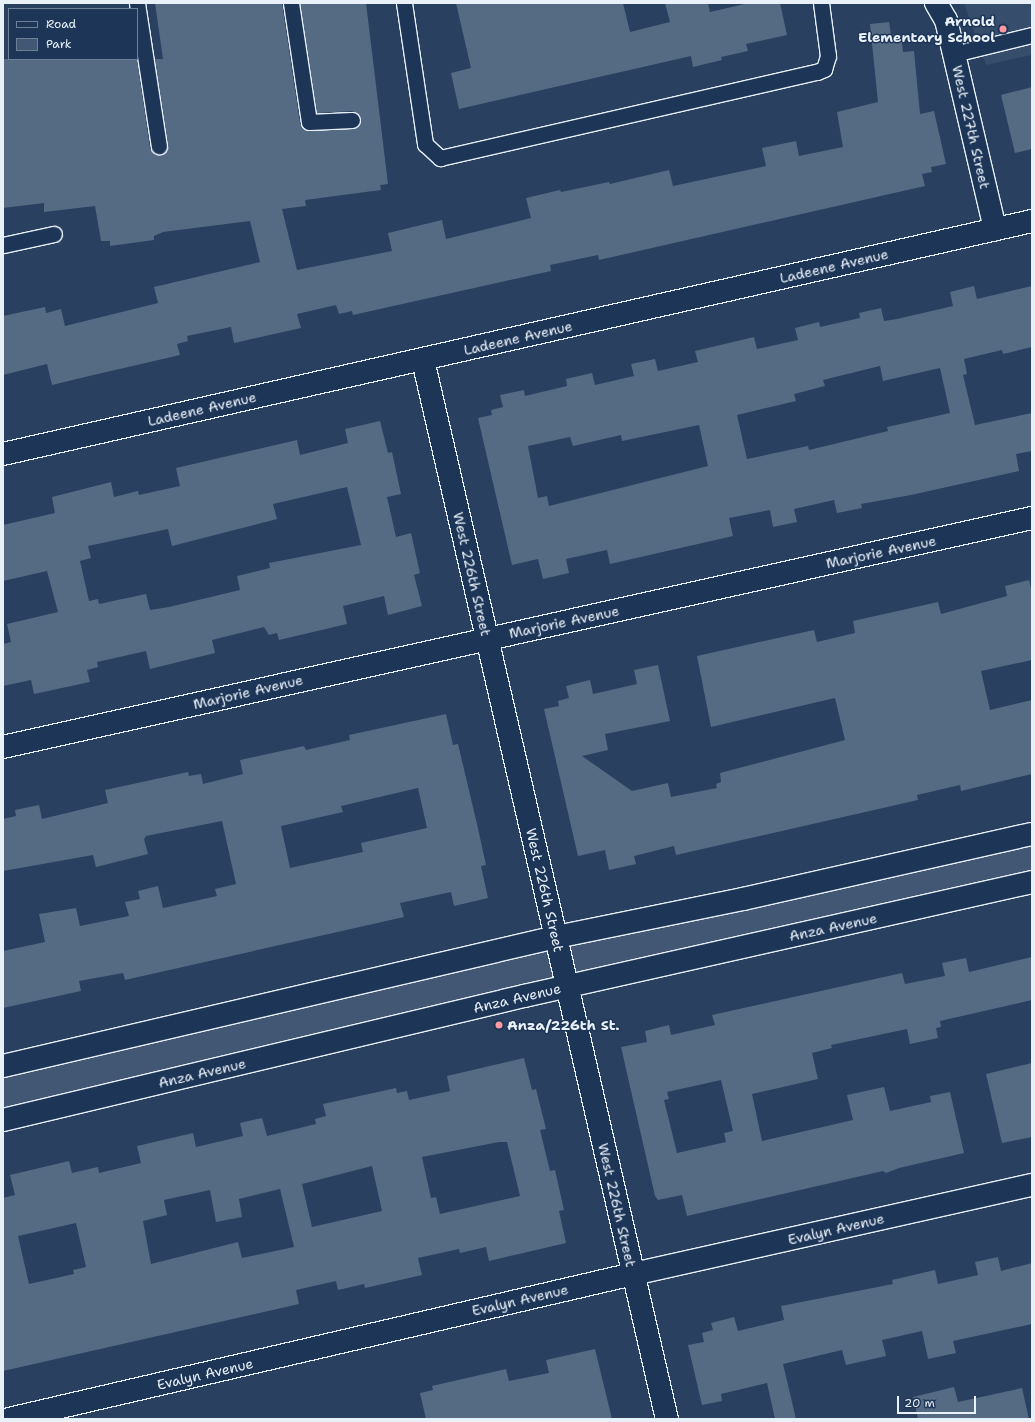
<!DOCTYPE html>
<html>
<head>
<meta charset="utf-8">
<style>
	body { margin:0 }
	#map { position:relative; width:1035px; height:1422px; overflow:hidden; background:#294061; font-family:"Shantell Sans",sans-serif }
	div>[style] { position:absolute }
	.built>* { inset:0; background:#364d6b }
	.green>* { inset:0; background:#415774 }
	.building>* { inset:0; background:#556a83 }
	.roads { filter:drop-shadow(1px 0 #e8f1f8) drop-shadow(-1px 0 #e8f1f8) drop-shadow(0 1px #e8f1f8) drop-shadow(0 -1px #e8f1f8) }
	.lane>* { height:15px; margin:-7.5px; padding:0 7.5px; transform-origin:7.5px; border-radius:7.5px; background:#1d3557 }
	.street>* { height:22px; margin:-11px; padding:0 11px; transform-origin:11px; border-radius:11px; background:#1d3557 }
	.secondary>* { height:22px; margin:-11px; padding:0 11px; transform-origin:11px; border-radius:11px; background:#1d3557 }
	.dots>* { width:11px; height:11px; translate:-50% -50%; box-sizing:border-box; border:2px solid #1d3557; border-radius:50% }
	span { translate:-50% -50%; white-space:nowrap; text-align:center; line-height:1.15; -webkit-text-stroke:3px #1d3557; paint-order:stroke }
	.poi-label { font-size:14px; color:#e8f1f8; font-weight:700 }
	.right { translate:-100% -50%; text-align:right }
	.left { translate:0 -50%; text-align:left }
	.street-label { font-size:14px; color:#e8f1f8 }
	.frame { position:absolute; inset:0; border:4px solid #e8f1f8; pointer-events:none }
	.legend { position:absolute; left:8px; top:8px; width:130px; height:52px; box-sizing:border-box; background:#1d3557; border:1px solid #6e8097; margin:0; padding:5px 7px; list-style:none; font-size:12px; color:#e8f1f8 }
	.legend li { display:flex; align-items:center; gap:8px; height:20px }
	.legend b { width:20px; border:1px solid #6e8097 }
	.scale { position:absolute; left:897px; top:1396px; width:79px; height:18px; box-sizing:border-box; border:2px solid #e8f1f8; border-top:0; padding-left:5px; font-size:12px; line-height:14px; white-space:nowrap; color:#e8f1f8; -webkit-text-stroke:3px #1d3557; paint-order:stroke }
</style>
</head>
<body>
<div id="map">
	<div class="built">
		<i style="clip-path:polygon(964px 3px,1032px 3px,1032px 55px,986px 65px)"></i>
	</div>
	<div class="green">
		<i style="clip-path:polygon(1032px 831px,1032px 881px,3px 1121px,3px 1066px)"></i>
	</div>
	<div class="building">
		<i style="clip-path:polygon(155px 3px,282px 3px,300px 123px,305px 130px,309px 131px,353px 129px,360px 124px,361px 119px,359px 115px,352px 111px,317px 113px,300px 3px,366px 3px,388px 184px,380px 185px,381px 190px,305px 200px,306px 206px,282px 209px,297px 270px,392px 251px,388px 233px,442px 220px,446px 239px,531px 218px,526px 198px,560px 190px,561px 192px,609px 182px,610px 184px,669px 170px,673px 186px,766px 166px,762px 148px,796px 141px,799px 156px,843px 147px,837px 112px,878px 102px,870px 24px,889px 22px,891px 35px,901px 34px,903px 52px,914px 51px,920px 114px,934px 111px,946px 164px,931px 167px,932px 172px,922px 174px,925px 186px,599px 260px,598px 255px,550px 265px,551px 271px,353px 315px,352px 311px,339px 314px,336px 305px,297px 314px,301px 328px,234px 343px,231px 327px,187px 336px,188px 341px,177px 344px,180px 355px,85px 377px,52px 385px,47px 364px,3px 375px,3px 316px,45px 307px,46px 313px,61px 309px,65px 326px,158px 303px,154px 287px,260px 262px,250px 221px,163px 232px,154px 236px,154px 240px,110px 246px,110px 241px,101px 241px,95px 206px,44px 212px,44px 203px,3px 208px,3px 59px,137px 59px,150px 148px,156px 154px,165px 153px,168px 145px,155px 59px,163px 59px)"></i>
		<i style="clip-path:polygon(456px 3px,623px 3px,630px 32px,670px 22px,665px 3px,708px 3px,710px 12px,749px 3px,780px 3px,787px 35px,746px 44px,748px 51px,721px 57px,722px 60px,693px 67px,691px 56px,459px 109px,451px 73px,471px 68px)"></i>
		<i style="clip-path:polygon(1032px 87px,1032px 149px,1015px 153px,1001px 95px)"></i>
		<i style="clip-path:polygon(evenodd,974px 286px,977px 299px,1032px 286px,1032px 347px,1003px 354px,1002px 350px,964px 359px,967px 374px,963px 375px,975px 425px,1032px 413px,1032px 451px,1016px 454px,1019px 471px,911px 495px,861px 504px,862px 508px,837px 513px,834px 500px,794px 509px,797px 522px,773px 527px,770px 510px,729px 518px,733px 536px,610px 564px,607px 550px,566px 559px,569px 573px,543px 579px,538px 559px,512px 565px,478px 418px,492px 415px,491px 410px,503px 407px,500px 395px,524px 390px,525px 396px,567px 386px,566px 379px,592px 373px,595px 385px,634px 376px,631px 364px,655px 359px,658px 371px,698px 362px,695px 351px,754px 337px,757px 349px,798px 340px,795px 328px,819px 322px,820px 327px,860px 318px,859px 313px,881px 308px,884px 321px,897px 319px,953px 306px,950px 292px,974px 286px,880px 366px,883px 381px,940px 368px,950px 413px,887px 427px,888px 431px,809px 450px,808px 446px,747px 459px,737px 415px,796px 401px,794px 394px,825px 386px,823px 380px,880px 366px,974px 286px,699px 425px,708px 466px,549px 506px,547px 496px,538px 498px,528px 446px,570px 437px,573px 446px,621px 435px,622px 441px,699px 425px)"></i>
		<i style="clip-path:polygon(evenodd,380px 421px,388px 453px,392px 452px,401px 494px,387px 497px,396px 537px,411px 533px,420px 573px,414px 575px,422px 606px,388px 615px,384px 596px,343px 606px,347px 624px,279px 640px,277px 633px,269px 635px,264px 627px,212px 640px,215px 653px,150px 669px,146px 651px,97px 662px,98px 667px,87px 670px,90px 682px,34px 694px,31px 680px,3px 686px,3px 644px,11px 642px,7px 624px,58px 612px,47px 571px,3px 581px,3px 525px,55px 513px,52px 497px,111px 482px,114px 497px,138px 491px,139px 495px,180px 486px,176px 468px,297px 440px,300px 455px,348px 443px,345px 429px,380px 421px,347px 487px,361px 545px,269px 563px,270px 568px,237px 576px,240px 590px,169px 607px,150px 610px,146px 594px,99px 604px,98px 599px,89px 601px,80px 561px,91px 558px,88px 546px,168px 529px,172px 546px,277px 519px,273px 504px,347px 487px)"></i>
		<i style="clip-path:polygon(1029px 580px,1032px 592px,1032px 660px,981px 671px,990px 710px,1032px 700px,1032px 774px,961px 791px,960px 785px,917px 795px,918px 800px,676px 855px,674px 846px,634px 856px,636px 864px,609px 870px,605px 850px,578px 856px,544px 709px,559px 706px,558px 701px,569px 698px,566px 686px,590px 680px,593px 694px,637px 684px,634px 670px,658px 665px,670px 721px,605px 734px,608px 750px,582px 756px,632px 791px,668px 783px,671px 797px,717px 788px,716px 784px,721px 782px,720px 773px,845px 740px,835px 698px,711px 727px,697px 656px,814px 630px,817px 642px,855px 633px,853px 621px,938px 602px,941px 614px,1007px 596px,1005px 586px)"></i>
		<i style="clip-path:polygon(evenodd,446px 714px,453px 745px,458px 744px,477px 824px,486px 865px,481px 866px,488px 898px,454px 906px,451px 892px,400px 903px,404px 917px,125px 980px,123px 973px,79px 981px,81px 991px,3px 1008px,3px 951px,45px 942px,39px 914px,76px 908px,80px 926px,129px 916px,125px 902px,140px 899px,138px 891px,158px 886px,163px 908px,217px 896px,215px 889px,236px 884px,222px 821px,146px 836px,144px 839px,148px 854px,96px 867px,93px 855px,3px 871px,3px 819px,16px 816px,15px 810px,39px 805px,42px 819px,108px 803px,105px 790px,188px 772px,189px 776px,201px 774px,203px 784px,243px 774px,240px 760px,304px 746px,306px 750px,350px 740px,349px 735px,446px 714px,418px 788px,427px 828px,361px 843px,363px 852px,290px 868px,281px 826px,343px 812px,341px 806px,418px 788px)"></i>
		<i style="clip-path:polygon(evenodd,1032px 957px,1032px 1000px,940px 1021px,941px 1027px,936px 1028px,938px 1038px,910px 1044px,907px 1029px,831px 1045px,832px 1048px,812px 1053px,818px 1079px,752px 1094px,762px 1141px,853px 1120px,847px 1095px,884px 1087px,890px 1111px,931px 1102px,930px 1096px,950px 1092px,964px 1153px,899px 1168px,886px 1173px,883px 1171px,687px 1216px,682px 1195px,658px 1200px,655px 1196px,621px 1047px,647px 1042px,645px 1031px,669px 1025px,671px 1035px,715px 1025px,712px 1015px,902px 973px,905px 984px,945px 976px,942px 963px,966px 958px,969px 972px,1032px 957px,721px 1080px,733px 1131px,724px 1133px,726px 1142px,677px 1153px,664px 1100px,669px 1099px,667px 1092px,721px 1080px)"></i>
		<i style="clip-path:polygon(evenodd,524px 1058px,532px 1090px,536px 1089px,546px 1129px,540px 1130px,550px 1171px,555px 1170px,564px 1210px,559px 1211px,566px 1243px,489px 1261px,486px 1247px,460px 1253px,459px 1249px,418px 1258px,422px 1275px,365px 1288px,364px 1284px,338px 1290px,336px 1281px,296px 1290px,299px 1304px,3px 1371px,3px 1198px,15px 1195px,10px 1175px,69px 1161px,72px 1173px,98px 1167px,99px 1173px,141px 1163px,137px 1146px,193px 1133px,196px 1147px,243px 1136px,240px 1123px,262px 1118px,267px 1136px,316px 1124px,315px 1119px,326px 1116px,323px 1104px,396px 1088px,397px 1093px,407px 1091px,409px 1100px,450px 1091px,447px 1076px,524px 1058px,499px 1142px,507px 1142px,520px 1196px,440px 1214px,436px 1197px,431px 1198px,422px 1157px,499px 1142px,524px 1058px,372px 1166px,382px 1211px,312px 1227px,302px 1184px,372px 1166px,524px 1058px,280px 1189px,294px 1247px,242px 1258px,238px 1242px,151px 1264px,143px 1221px,167px 1215px,164px 1200px,210px 1190px,216px 1222px,242px 1217px,239px 1199px,280px 1189px,524px 1058px,76px 1223px,86px 1267px,73px 1270px,74px 1274px,29px 1284px,18px 1236px,76px 1223px)"></i>
		<i style="clip-path:polygon(1032px 1063px,1032px 1137px,1002px 1143px,986px 1074px)"></i>
		<i style="clip-path:polygon(998px 1257px,1001px 1271px,1032px 1263px,1032px 1324px,953px 1341px,956px 1353px,928px 1359px,922px 1331px,882px 1340px,886px 1356px,846px 1365px,842px 1350px,783px 1364px,796px 1419px,775px 1419px,767px 1383px,721px 1394px,722px 1401px,702px 1405px,688px 1345px,704px 1342px,702px 1333px,713px 1330px,711px 1323px,734px 1317px,738px 1331px,784px 1320px,781px 1306px,893px 1284px,892px 1280px,935px 1270px,938px 1284px,978px 1275px,975px 1262px)"></i>
		<i style="clip-path:polygon(595px 1349px,612px 1419px,426px 1419px,420px 1393px,433px 1390px,432px 1386px,506px 1369px,509px 1381px,549px 1373px,546px 1360px)"></i>
		<i style="clip-path:polygon(954px 1387px,958px 1402px,1022px 1388px,1029px 1419px,918px 1419px,913px 1397px)"></i>
	</div>
	<div class="roads">
		<div class="lane">
			<i style="left:137px;top:3px;width:145px;rotate:81.3deg"></i>
			<i style="left:291px;top:3px;width:120px;rotate:81.4deg"></i>
			<i style="left:309px;top:122px;width:43px;rotate:-2.7deg"></i>
			<i style="left:404px;top:3px;width:143px;rotate:81.5deg"></i>
			<i style="left:425px;top:144px;width:21px;rotate:43deg"></i>
			<i style="left:440px;top:158px;width:387px;rotate:-12.9deg"></i>
			<i style="left:817px;top:72px;width:8px;rotate:-23deg"></i>
			<i style="left:824px;top:69px;width:14px;rotate:-73deg"></i>
			<i style="left:828px;top:56px;width:53px;rotate:-97.5deg"></i>
			<i style="left:954px;top:54px;width:80px;rotate:-13.7deg"></i>
			<i style="left:3px;top:245px;width:52px;rotate:-12.2deg"></i>
		</div>
		<div class="street">
			<i style="left:936px;top:3px;width:20px;rotate:60deg"></i>
			<i style="left:946px;top:20px;width:215px;rotate:76.8deg"></i>
			<i style="left:423px;top:360px;width:1087px;rotate:77.03deg"></i>
			<i style="left:3px;top:454px;width:1055px;rotate:-12.76deg"></i>
			<i style="left:3px;top:747px;width:1054px;rotate:-12.55deg"></i>
			<i style="left:9px;top:1419px;width:641px;rotate:-13.08deg"></i>
			<i style="left:633px;top:1274px;width:409px;rotate:-12.6deg"></i>
		</div>
		<div class="secondary">
			<i style="left:3px;top:1066px;width:568px;rotate:-13.13deg"></i>
			<i style="left:556px;top:937px;width:191px;rotate:-11.5deg"></i>
			<i style="left:743px;top:899px;width:296px;rotate:-12.7deg"></i>
			<i style="left:3px;top:1120px;width:536px;rotate:-13.39deg"></i>
			<i style="left:524px;top:996px;width:521px;rotate:-12.65deg"></i>
		</div>
	</div>
	<div class="dots">
		<i style="left:1003px;top:29px;background:#ff9aa2"></i>
		<i style="left:499px;top:1025px;background:#ff9aa2"></i>
	</div>
	<div class="poi-label">
		<span class="right" style="left:995px;top:29px">Arnold<br>Elementary School</span>
		<span class="left" style="left:507px;top:1025px">Anza/226th St.</span>
	</div>
	<div class="street-label">
		<span style="left:971px;top:127px;rotate:77deg">West 227th Street</span>
		<span style="left:834px;top:266px;rotate:-13deg">Ladeene Avenue</span>
		<span style="left:518px;top:338px;rotate:-13deg">Ladeene Avenue</span>
		<span style="left:202px;top:409px;rotate:-13deg">Ladeene Avenue</span>
		<span style="left:881px;top:552px;rotate:-12deg">Marjorie Avenue</span>
		<span style="left:472px;top:574px;rotate:77deg">West 226th Street</span>
		<span style="left:564px;top:622px;rotate:-12deg">Marjorie Avenue</span>
		<span style="left:248px;top:692px;rotate:-13deg">Marjorie Avenue</span>
		<span style="left:545px;top:890px;rotate:77deg">West 226th Street</span>
		<span style="left:833px;top:927px;rotate:-12deg">Anza Avenue</span>
		<span style="left:517px;top:998px;rotate:-13deg">Anza Avenue</span>
		<span style="left:202px;top:1073px;rotate:-13deg">Anza Avenue</span>
		<span style="left:617px;top:1205px;rotate:77deg">West 226th Street</span>
		<span style="left:836px;top:1229px;rotate:-13deg">Evalyn Avenue</span>
		<span style="left:520px;top:1300px;rotate:-13deg">Evalyn Avenue</span>
		<span style="left:205px;top:1374px;rotate:-13deg">Evalyn Avenue</span>
	</div>
	<div class="frame"></div>
	<ul class="legend">
	<li><b style="height:5px;background:#1d3557"></b>Road</li>
	<li><b style="height:11px;background:#415774"></b>Park</li>
	</ul>
	<div class="scale">20 m</div>
</div>
</body>
</html>
